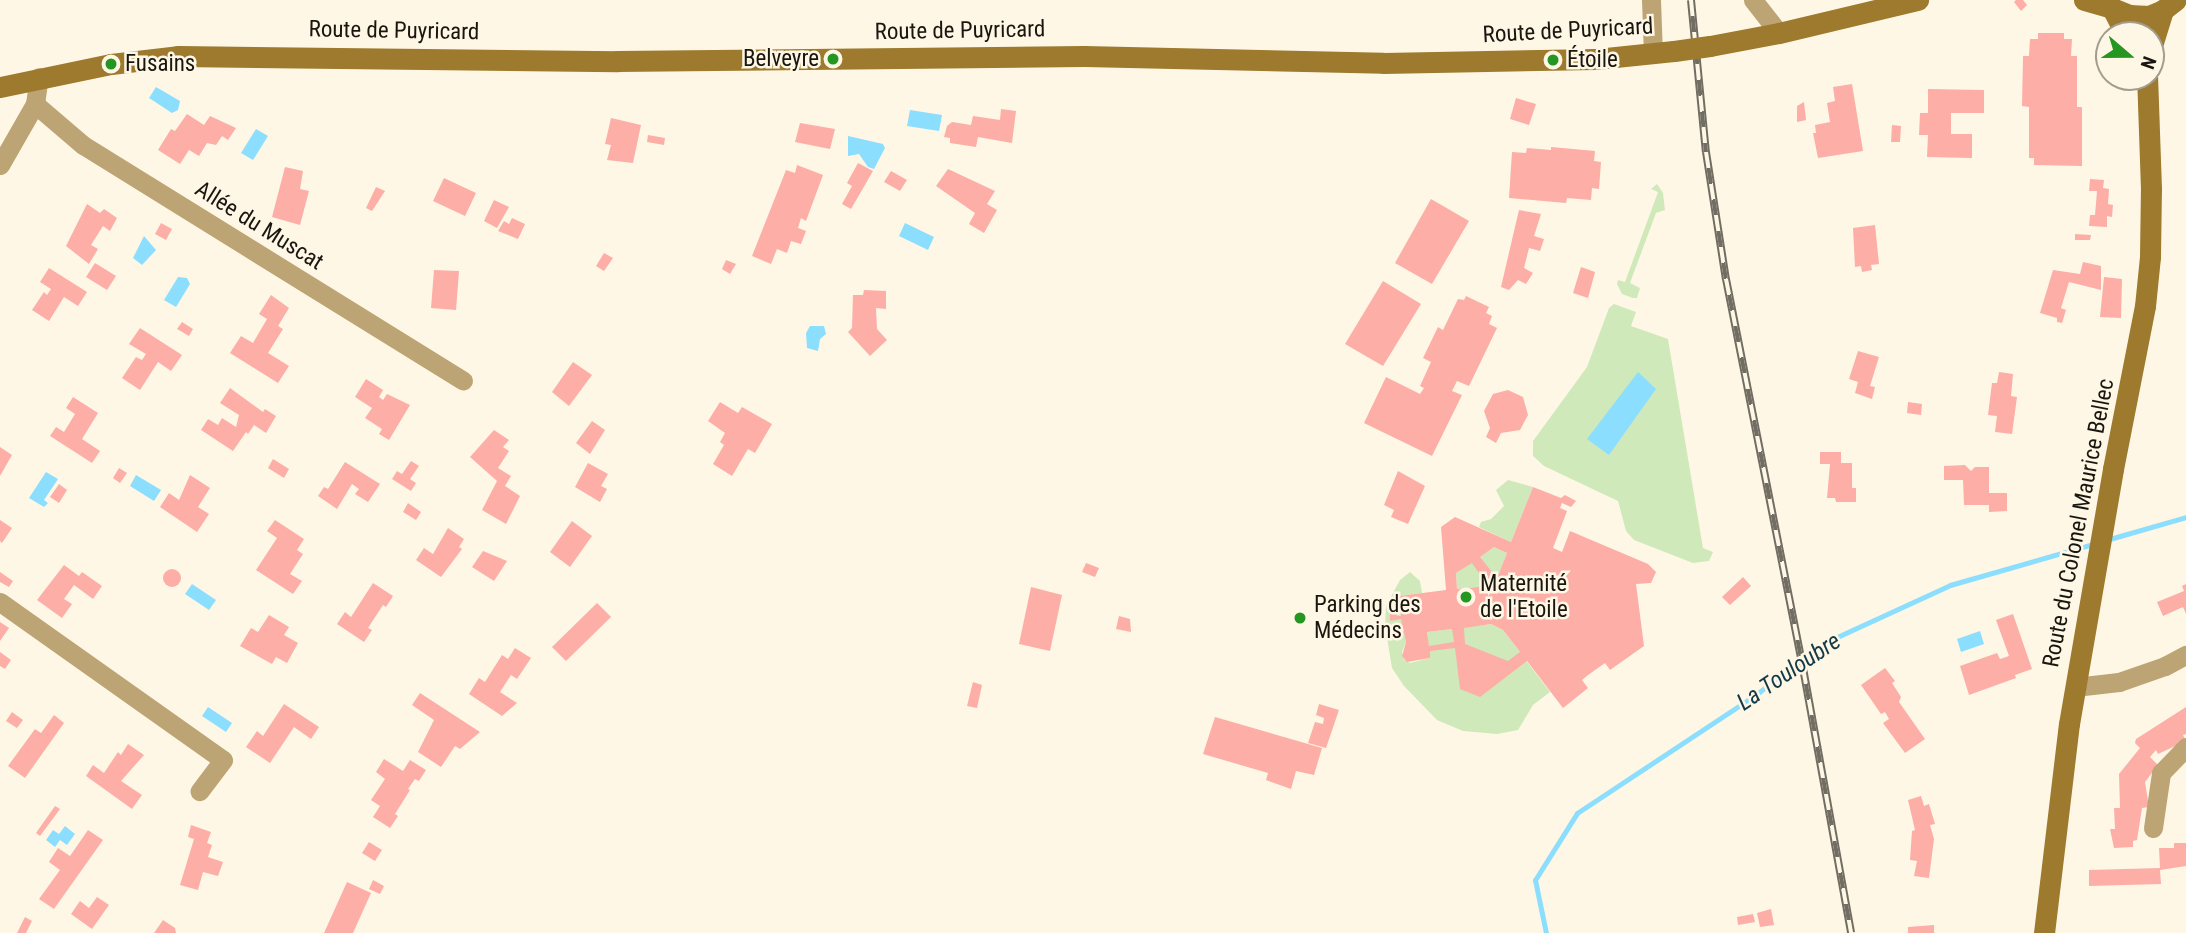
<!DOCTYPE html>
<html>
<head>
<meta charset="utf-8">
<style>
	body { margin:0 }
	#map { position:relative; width:2186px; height:933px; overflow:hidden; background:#fff7e5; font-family:"Roboto Condensed",sans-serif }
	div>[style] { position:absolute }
	.green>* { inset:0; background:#d0e9bb }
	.water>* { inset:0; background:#8bdefe }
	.stream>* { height:5px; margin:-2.5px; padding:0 2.5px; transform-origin:2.5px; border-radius:2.5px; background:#8bdefe }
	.building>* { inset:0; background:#fcaea7 }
	.round { border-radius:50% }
	.minor>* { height:19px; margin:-9.5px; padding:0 9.5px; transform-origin:9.5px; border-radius:9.5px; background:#bca475 }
	.secondary>* { height:21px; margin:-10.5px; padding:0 10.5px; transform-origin:10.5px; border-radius:10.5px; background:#9d7a2d }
	.rail>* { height:8px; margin-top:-4px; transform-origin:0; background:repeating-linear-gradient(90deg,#fff7e5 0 16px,#716d62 0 32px); box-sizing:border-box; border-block:2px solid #716d62 }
	.secondary-bridge>* { height:21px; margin:-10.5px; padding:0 10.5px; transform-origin:10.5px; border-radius:10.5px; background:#9d7a2d }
	.dots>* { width:19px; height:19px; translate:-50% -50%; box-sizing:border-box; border:4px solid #fff7e5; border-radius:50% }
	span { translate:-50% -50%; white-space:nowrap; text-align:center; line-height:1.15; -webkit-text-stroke:5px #fff7e5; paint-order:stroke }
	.street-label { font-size:23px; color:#191610 }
	.poi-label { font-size:23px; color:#191610 }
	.right { translate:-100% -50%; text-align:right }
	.left { translate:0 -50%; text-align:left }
	.water-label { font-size:24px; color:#133947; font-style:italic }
	.north { position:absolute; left:2095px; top:21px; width:70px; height:70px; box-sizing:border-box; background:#fff7e5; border:2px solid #a39d90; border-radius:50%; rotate:110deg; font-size:19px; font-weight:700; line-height:28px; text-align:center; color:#191610 }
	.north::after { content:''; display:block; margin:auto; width:24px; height:32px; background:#269622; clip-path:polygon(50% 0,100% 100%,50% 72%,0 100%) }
</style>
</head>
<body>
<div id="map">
	<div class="green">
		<i style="clip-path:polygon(1657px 184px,1663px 193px,1665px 210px,1656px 213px,1630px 283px,1640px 288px,1637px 298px,1633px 298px,1622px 294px,1617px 284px,1618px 280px,1625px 282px,1658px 192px,1651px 189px)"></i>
		<i style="clip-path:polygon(1614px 304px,1636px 312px,1631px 326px,1668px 339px,1703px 548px,1713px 552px,1709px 561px,1693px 563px,1634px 540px,1626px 531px,1618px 501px,1544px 466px,1533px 456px,1533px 441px,1587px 367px,1609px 308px)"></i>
		<i style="clip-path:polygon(1508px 480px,1533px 487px,1511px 542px,1479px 527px,1481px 522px,1491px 519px,1504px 506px,1496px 490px)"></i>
		<i style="clip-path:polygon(1494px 547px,1507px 553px,1497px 578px,1488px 586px,1457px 589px,1456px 573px)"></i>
		<i style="clip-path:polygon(1410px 572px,1420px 581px,1422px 593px,1399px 596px,1406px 642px,1402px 652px,1404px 659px,1410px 663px,1430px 658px,1427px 632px,1491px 624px,1503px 630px,1550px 692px,1533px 705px,1518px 730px,1497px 734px,1463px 731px,1437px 720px,1404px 686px,1392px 668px,1385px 626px,1386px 606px,1400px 580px)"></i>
	</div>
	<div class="water">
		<i style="clip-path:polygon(156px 87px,180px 101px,178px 110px,172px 113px,149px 98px)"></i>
		<i style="clip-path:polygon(910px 110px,942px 115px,939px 131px,907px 126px)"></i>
		<i style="clip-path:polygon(256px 129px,268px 136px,253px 160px,241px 153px)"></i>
		<i style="clip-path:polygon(848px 136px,883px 144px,885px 148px,874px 169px,868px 167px,859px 154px,848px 156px)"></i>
		<i style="clip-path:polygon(905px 223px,934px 237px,928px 250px,899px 236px)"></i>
		<i style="clip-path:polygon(144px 236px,156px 250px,142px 265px,133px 258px)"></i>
		<i style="clip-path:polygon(178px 277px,187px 278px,190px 284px,176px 307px,164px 300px)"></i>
		<i style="clip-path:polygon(810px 326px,824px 326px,826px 334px,820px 339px,818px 351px,807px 348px,806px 333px)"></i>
		<i style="clip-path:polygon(1638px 372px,1656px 389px,1609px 455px,1587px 439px)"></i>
		<i style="clip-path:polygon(46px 472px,58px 479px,44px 500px,48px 503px,44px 507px,29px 498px)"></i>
		<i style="clip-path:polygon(136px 475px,161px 490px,154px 501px,130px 486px)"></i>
		<i style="clip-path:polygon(192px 584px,216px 600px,209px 610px,185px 594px)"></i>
		<i style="clip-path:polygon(1980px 631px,1984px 644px,1961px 652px,1957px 639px)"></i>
		<i style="clip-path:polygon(208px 707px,232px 723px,226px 732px,202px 716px)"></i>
		<i style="clip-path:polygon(65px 826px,75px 834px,67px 845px,60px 840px,55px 847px,46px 840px,53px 830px,59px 834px)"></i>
	</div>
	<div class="stream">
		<i style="left:2106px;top:540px;width:83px;rotate:-16deg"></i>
		<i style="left:1546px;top:933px;width:54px;rotate:-101.7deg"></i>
		<i style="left:1535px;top:880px;width:79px;rotate:-57.9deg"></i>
		<i style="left:1577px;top:813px;width:212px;rotate:-33.5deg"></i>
		<i style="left:1754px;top:696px;width:88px;rotate:-37.1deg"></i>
		<i style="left:1824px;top:643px;width:139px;rotate:-24.7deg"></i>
		<i style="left:1950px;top:585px;width:149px;rotate:-16deg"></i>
	</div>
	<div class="building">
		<i style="clip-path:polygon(2016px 0,2023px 0,2027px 5px,2021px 11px,2014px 2px)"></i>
		<i style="clip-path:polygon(2038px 33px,2064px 33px,2064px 39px,2072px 39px,2071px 56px,2077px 56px,2077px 107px,2082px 107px,2082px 166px,2034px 165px,2034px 158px,2029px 158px,2029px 107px,2022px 106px,2023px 56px,2029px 56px,2030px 39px,2038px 39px)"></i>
		<i style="clip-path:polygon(1852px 84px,1863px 151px,1818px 158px,1813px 133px,1816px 133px,1815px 125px,1830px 122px,1827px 103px,1835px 101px,1833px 87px)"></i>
		<i style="clip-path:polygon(1928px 89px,1984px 90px,1984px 113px,1951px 113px,1951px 134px,1972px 134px,1972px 158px,1927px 157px,1928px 135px,1919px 135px,1920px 113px,1928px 113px)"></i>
		<i style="clip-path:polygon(1516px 98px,1536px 104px,1529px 125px,1510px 119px)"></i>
		<i style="clip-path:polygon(1804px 102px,1806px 120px,1797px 122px,1797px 106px)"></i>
		<i style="clip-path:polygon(1001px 109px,1016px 111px,1012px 143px,978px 137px,976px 147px,950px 143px,950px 138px,944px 137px,947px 126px,952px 122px,971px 125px,973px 116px,1000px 120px)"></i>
		<i style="clip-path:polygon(187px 114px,204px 125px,210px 116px,236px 128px,228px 140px,222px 136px,216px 145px,207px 143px,199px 156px,189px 150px,180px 164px,158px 150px,171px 129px,175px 131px)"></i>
		<i style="clip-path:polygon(611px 118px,641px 125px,633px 163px,607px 160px,611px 145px,605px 144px)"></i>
		<i style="clip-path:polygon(800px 123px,835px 129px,830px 149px,795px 142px)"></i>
		<i style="clip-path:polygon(1892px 125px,1901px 126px,1900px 142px,1891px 142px)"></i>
		<i style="clip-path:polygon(648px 135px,665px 138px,664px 145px,647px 142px)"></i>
		<i style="clip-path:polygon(1551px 147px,1595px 151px,1594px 161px,1601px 162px,1599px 189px,1592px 188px,1591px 200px,1567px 198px,1566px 203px,1509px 198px,1512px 152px,1526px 153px,1527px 148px,1551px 150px)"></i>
		<i style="clip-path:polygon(858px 163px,873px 171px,851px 209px,842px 204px,852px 186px,847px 183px)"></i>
		<i style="clip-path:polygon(797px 165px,823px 175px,806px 221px,801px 218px,798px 228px,806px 231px,801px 244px,791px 241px,787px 253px,777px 249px,771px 264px,752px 256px,786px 170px,795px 173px)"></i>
		<i style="clip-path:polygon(285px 167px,303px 171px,300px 189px,309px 191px,300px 225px,272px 217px)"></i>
		<i style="clip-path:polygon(948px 169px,995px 191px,987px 204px,997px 210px,984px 233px,969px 224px,975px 213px,936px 186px)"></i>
		<i style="clip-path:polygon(891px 171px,907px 180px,900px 191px,884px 182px)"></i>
		<i style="clip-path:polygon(444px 178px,476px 193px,465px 216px,433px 201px)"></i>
		<i style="clip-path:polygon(2090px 179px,2104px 180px,2103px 188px,2109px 189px,2108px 204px,2113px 205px,2112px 217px,2107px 216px,2107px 227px,2089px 226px,2090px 215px,2095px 215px,2097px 191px,2089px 191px)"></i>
		<i style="clip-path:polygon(376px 187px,385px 191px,372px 211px,366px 208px)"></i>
		<i style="clip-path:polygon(1431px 199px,1469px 221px,1432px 284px,1395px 263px)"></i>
		<i style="clip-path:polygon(494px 200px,509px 207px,497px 228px,484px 221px)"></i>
		<i style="clip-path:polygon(87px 204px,100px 213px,104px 209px,117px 218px,110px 231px,103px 226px,91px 245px,98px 249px,89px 264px,66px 246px)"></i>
		<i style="clip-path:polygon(1519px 210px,1541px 214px,1534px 236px,1544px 239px,1540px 251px,1529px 248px,1524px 268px,1533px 273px,1526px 284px,1518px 280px,1509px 290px,1501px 287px)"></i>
		<i style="clip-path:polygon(512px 218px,525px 224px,518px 239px,498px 231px,504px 221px,509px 224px)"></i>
		<i style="clip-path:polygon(161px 223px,172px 229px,166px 240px,155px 234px)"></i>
		<i style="clip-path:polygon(1875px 225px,1879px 264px,1871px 265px,1872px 270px,1862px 272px,1861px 266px,1855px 267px,1853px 228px)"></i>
		<i style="clip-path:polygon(2075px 234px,2091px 235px,2090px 240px,2075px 240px)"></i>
		<i style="clip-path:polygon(604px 253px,613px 258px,604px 271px,596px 266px)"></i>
		<i style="clip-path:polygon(726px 260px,736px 264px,730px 274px,722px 269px)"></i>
		<i style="clip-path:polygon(2083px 262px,2101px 266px,2101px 290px,2069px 282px,2061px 308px,2066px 310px,2062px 323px,2057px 322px,2057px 318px,2040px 313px,2053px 270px,2080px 274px)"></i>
		<i style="clip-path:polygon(95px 263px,116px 276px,107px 290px,86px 277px)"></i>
		<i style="clip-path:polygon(1581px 267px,1595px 272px,1588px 298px,1573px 293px)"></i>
		<i style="clip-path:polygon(49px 268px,87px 292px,78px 306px,64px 297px,49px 321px,32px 310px,44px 292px,47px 295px,51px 289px,40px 282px)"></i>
		<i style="clip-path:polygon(434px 270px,459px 271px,456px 310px,431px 308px)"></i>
		<i style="clip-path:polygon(2104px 277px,2122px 279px,2121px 318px,2100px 317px)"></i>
		<i style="clip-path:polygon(1383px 281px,1421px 304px,1383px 366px,1345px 344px)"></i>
		<i style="clip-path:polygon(864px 290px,886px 291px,886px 309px,876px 308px,877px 329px,887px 340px,870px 356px,848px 332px,852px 328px,853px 295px,863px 295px)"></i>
		<i style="clip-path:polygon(271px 295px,289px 308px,278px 326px,283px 329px,268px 353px,289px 366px,278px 383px,230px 353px,241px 336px,253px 343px,267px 319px,259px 314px)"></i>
		<i style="clip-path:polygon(1466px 296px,1489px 307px,1486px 313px,1492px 316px,1489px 324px,1497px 328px,1469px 386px,1457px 381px,1452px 391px,1462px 395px,1432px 456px,1364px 423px,1386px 377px,1420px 394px,1424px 388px,1420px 386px,1431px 362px,1423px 358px,1438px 327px,1443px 330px,1458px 299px,1464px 300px)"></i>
		<i style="clip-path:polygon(182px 322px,193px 329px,189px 336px,177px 329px)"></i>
		<i style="clip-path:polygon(140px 328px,182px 355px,171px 371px,158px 362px,140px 390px,122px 378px,136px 357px,142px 360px,146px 354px,129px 344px)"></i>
		<i style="clip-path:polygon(1858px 351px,1879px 357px,1870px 386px,1875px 387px,1872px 399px,1855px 393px,1858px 382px,1849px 379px)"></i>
		<i style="clip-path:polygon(573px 362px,592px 375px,569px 406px,552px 392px)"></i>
		<i style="clip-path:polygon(1999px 372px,2013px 374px,2011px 396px,2017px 397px,2012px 434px,1995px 432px,1997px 416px,1988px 415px,1992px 383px,1997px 383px)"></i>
		<i style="clip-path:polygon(366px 379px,383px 390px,379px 397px,383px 400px,387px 394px,410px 405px,389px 440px,379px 434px,382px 429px,365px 418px,372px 408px,355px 397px)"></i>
		<i style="clip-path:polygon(230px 388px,263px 412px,265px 409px,276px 416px,266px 433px,254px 425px,248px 434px,246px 432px,233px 451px,201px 430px,208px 419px,218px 425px,222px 418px,236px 427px,239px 415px,220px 403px)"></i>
		<i style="clip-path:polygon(1508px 390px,1523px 397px,1528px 415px,1520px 430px,1501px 433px,1496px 443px,1486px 437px,1490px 428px,1484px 411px,1493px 394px)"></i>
		<i style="clip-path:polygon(73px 397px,98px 413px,82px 439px,100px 451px,92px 463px,50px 436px,56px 427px,64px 432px,75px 414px,66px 408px)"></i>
		<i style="clip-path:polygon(720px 402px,738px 413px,742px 407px,772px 424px,755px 453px,748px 449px,732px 476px,713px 464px,724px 445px,720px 442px,725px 433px,708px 421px)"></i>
		<i style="clip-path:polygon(1908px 402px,1922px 404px,1921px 415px,1907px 413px)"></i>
		<i style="clip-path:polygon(592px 421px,605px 430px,590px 454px,576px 443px)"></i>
		<i style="clip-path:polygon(494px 430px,509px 440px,503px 447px,509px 451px,498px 468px,511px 476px,505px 486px,520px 496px,506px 524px,482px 510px,497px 481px,470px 457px)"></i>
		<i style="clip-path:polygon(0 447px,12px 455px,0 476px)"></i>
		<i style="clip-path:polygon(1820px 452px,1841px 452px,1841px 463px,1852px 463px,1852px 488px,1856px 488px,1856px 502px,1836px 502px,1835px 498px,1827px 498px,1830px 464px,1820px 464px)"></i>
		<i style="clip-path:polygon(273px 459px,289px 469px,284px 478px,268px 468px)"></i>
		<i style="clip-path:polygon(411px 461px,419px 466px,410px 479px,416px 483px,411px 491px,392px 479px,397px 471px,402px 474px)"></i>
		<i style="clip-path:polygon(345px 462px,380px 484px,368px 502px,355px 494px,359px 489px,352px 484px,337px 509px,318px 496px,324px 487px,328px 489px)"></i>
		<i style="clip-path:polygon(588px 463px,608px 474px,601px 486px,607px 489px,600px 502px,575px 487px)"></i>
		<i style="clip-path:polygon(1965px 465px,1971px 471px,1975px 467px,1989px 467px,1989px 493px,2007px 493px,2007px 511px,1989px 512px,1989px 505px,1964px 505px,1963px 480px,1944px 480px,1944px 466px)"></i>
		<i style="clip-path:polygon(119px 468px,127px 473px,120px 483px,113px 478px)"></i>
		<i style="clip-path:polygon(1398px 471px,1425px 486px,1408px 524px,1391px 517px,1394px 510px,1384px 505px)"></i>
		<i style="clip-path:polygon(190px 475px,210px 488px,198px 507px,209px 514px,197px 532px,160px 507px,169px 493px,179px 500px)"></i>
		<i style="clip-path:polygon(59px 484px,67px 490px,59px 503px,50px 497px)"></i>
		<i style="clip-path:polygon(evenodd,1533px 487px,1561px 498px,1565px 495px,1576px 501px,1571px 507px,1562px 503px,1560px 508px,1567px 511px,1553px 548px,1562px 552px,1570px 531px,1648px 564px,1656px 572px,1651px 583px,1636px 584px,1644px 646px,1610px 670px,1605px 663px,1588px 675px,1582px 680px,1588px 688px,1563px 708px,1527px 661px,1480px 697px,1460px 689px,1455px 648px,1430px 651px,1430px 658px,1407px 662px,1402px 656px,1406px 642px,1401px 619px,1390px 621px,1390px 604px,1395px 604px,1397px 616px,1401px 616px,1399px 596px,1446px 590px,1441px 527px,1455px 517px,1511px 542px,1533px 487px,1494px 547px,1507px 553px,1497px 578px,1480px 557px,1494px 547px,1533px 487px,1472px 563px,1488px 586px,1457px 589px,1456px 573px,1472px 563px,1533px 487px,1491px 624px,1503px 630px,1520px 652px,1508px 661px,1465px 644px,1464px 628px,1491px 624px,1533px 487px,1452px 629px,1454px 642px,1429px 646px,1427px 632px,1452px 629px)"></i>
		<i style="clip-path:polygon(408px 503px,421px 512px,416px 520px,403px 512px)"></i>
		<i style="clip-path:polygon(0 520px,12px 528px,2px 543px,0 541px)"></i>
		<i style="clip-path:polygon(275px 520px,304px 539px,297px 550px,303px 554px,290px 574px,302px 581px,293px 594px,256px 570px,277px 538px,267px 531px)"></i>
		<i style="clip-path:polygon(572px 521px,592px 536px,570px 567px,550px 552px)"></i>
		<i style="clip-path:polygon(448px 528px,464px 539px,459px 547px,462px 549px,441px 577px,416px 560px,424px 548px,433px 554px)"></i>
		<i style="clip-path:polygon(483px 551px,507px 561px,494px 581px,472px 567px)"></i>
		<i style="clip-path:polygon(1086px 563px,1099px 568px,1095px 577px,1082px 572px)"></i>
		<i style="clip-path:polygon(64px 565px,79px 576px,82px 572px,102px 586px,93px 599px,74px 585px,64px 599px,72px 604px,62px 618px,37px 600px)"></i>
		<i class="round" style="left:163px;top:569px;width:18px;height:18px"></i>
		<i style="clip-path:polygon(0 572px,13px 581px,9px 587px,0 582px)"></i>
		<i style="clip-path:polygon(1743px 577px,1751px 586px,1730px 605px,1722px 597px)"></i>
		<i style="clip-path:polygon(373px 583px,393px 596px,386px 607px,383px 605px,368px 628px,372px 630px,364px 642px,337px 624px,345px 612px,351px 617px)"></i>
		<i style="clip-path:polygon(2186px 584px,2186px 614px,2183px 607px,2163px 616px,2157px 602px,2184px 591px,2182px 586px)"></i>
		<i style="clip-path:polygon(1031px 587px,1062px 595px,1050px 651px,1019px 644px)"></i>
		<i style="clip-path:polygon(597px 603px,611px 617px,566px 661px,552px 647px)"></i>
		<i style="clip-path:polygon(2013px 614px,2032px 669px,2015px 675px,2016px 678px,1969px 695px,1960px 666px,1997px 653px,2000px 659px,2009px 656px,1996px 620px)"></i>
		<i style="clip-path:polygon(269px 615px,289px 627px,284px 635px,298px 643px,287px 663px,276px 657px,272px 664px,240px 646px,251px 628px,258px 632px)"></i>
		<i style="clip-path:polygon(1119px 616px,1130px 619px,1131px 632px,1116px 629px)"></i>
		<i style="clip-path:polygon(0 622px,9px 628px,0 641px)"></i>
		<i style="clip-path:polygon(515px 648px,531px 658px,517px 679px,511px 675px,500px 692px,517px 703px,502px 716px,469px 694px,479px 678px,485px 682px,502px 655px,508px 659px)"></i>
		<i style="clip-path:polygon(0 652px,11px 660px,5px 669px,0 666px)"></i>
		<i style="clip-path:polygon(1885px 668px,1895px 681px,1892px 683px,1901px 697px,1899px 702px,1925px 739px,1905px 753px,1883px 723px,1889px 719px,1885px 712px,1881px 714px,1861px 685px)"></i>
		<i style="clip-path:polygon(973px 682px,982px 685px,977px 708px,967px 706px)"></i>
		<i style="clip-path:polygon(420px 693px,480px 732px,460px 749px,455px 746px,441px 767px,418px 752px,434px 720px,412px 705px)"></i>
		<i style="clip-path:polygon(284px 704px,319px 727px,311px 739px,294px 727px,270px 763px,246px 747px,257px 731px,263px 736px)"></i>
		<i style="clip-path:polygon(1319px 704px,1339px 710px,1326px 748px,1308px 743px,1315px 722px,1323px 724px,1324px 718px,1316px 715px)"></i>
		<i style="clip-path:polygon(2186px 707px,2186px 734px,2183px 735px,2186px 741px,2158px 754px,2156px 750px,2150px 757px,2158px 765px,2145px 782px,2149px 807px,2142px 808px,2137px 840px,2133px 841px,2133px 847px,2114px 848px,2110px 829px,2115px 829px,2114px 808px,2120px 808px,2119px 774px,2140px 748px,2135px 743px,2136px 739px)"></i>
		<i style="clip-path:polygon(12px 712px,23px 720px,17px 728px,6px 721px)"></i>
		<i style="clip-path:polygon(54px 715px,64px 723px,25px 778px,8px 766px,35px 729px,41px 733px)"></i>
		<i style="clip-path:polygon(1215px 717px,1322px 748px,1314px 775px,1296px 771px,1291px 789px,1266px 780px,1268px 773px,1203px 754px)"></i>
		<i style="clip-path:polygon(128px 744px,144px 755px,121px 781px,142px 795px,132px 809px,86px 776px,93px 765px,104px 773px,118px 752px,121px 755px)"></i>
		<i style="clip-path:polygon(384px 759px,403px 771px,410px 760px,426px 770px,419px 781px,415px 779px,408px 789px,410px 790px,395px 814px,398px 816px,390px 828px,373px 817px,380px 806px,371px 800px,385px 779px,376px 772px)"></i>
		<i style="clip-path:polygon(1921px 796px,1924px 806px,1929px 804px,1935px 824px,1930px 825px,1934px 839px,1929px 878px,1914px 876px,1917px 861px,1910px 860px,1912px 831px,1915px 830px,1908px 800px)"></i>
		<i style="clip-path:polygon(55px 806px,60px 809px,40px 836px,36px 833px)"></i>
		<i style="clip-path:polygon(191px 825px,211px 832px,207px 843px,212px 845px,208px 857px,223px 862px,218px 876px,203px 872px,198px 890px,180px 885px,194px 839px,188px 837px)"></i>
		<i style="clip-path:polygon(88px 830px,103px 840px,54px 909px,39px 899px,60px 870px,49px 862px,58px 848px,70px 856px)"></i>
		<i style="clip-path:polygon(369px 842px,382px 850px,375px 861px,362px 853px)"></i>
		<i style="clip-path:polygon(2174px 843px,2186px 843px,2186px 866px,2160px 870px,2161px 884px,2089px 886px,2089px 870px,2160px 868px,2159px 848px,2174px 848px)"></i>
		<i style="clip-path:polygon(373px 880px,384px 886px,380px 894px,369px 889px)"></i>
		<i style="clip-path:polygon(347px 882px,371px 893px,353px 933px,324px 933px)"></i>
		<i style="clip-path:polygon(97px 897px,109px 905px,92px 929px,71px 914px,80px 901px,89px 908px)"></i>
		<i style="clip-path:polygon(1771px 909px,1774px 925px,1760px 927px,1757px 913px)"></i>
		<i style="clip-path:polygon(1753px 914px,1755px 922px,1738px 925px,1737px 917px)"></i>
		<i style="clip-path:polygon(25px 917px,32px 921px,26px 933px,17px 933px)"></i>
		<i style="clip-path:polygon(163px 920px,175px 928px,176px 933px,154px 933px)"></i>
		<i style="clip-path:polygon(1934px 925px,1934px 933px,1908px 933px,1908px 927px)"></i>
	</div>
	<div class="minor">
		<i style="left:1651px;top:0;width:54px;rotate:87.9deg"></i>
		<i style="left:1753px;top:0;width:42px;rotate:51.8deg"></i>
		<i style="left:35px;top:104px;width:63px;rotate:40.5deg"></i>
		<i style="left:83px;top:145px;width:447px;rotate:31.8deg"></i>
		<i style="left:0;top:165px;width:70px;rotate:-60.2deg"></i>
		<i style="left:35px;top:104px;width:27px;rotate:-82deg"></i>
		<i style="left:0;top:602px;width:273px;rotate:35.3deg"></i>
		<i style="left:223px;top:760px;width:39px;rotate:127deg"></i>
		<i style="left:2075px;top:687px;width:44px;rotate:-6.5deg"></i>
		<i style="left:2119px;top:682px;width:49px;rotate:-19.2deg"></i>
		<i style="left:2165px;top:666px;width:24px;rotate:-28deg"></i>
		<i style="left:2153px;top:828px;width:56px;rotate:-81.7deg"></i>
		<i style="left:2161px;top:773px;width:36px;rotate:-46deg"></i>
	</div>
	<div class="secondary">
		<i style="left:2084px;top:0;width:29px;rotate:16deg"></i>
		<i style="left:2104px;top:0;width:11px;rotate:45deg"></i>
		<i style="left:2112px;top:8px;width:18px;rotate:22deg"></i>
		<i style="left:2129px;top:15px;width:20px;rotate:3deg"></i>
		<i style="left:2149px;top:16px;width:15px;rotate:-23deg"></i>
		<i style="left:2163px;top:10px;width:16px;rotate:-38deg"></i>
		<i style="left:2112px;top:8px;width:30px;rotate:63deg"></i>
		<i style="left:1710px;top:46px;width:70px;rotate:-10.7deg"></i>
		<i style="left:1779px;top:33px;width:143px;rotate:-13.4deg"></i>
		<i style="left:2151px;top:49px;width:41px;rotate:-72.9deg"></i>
		<i style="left:0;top:87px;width:113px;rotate:-11.7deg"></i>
		<i style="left:111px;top:64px;width:67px;rotate:-6.8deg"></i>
		<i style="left:178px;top:56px;width:439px;rotate:0.7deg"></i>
		<i style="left:617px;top:61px;width:467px;rotate:-0.6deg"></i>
		<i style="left:1084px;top:56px;width:299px;rotate:1.3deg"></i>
		<i style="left:1383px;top:63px;width:213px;rotate:-1.1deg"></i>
		<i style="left:1596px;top:59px;width:78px;rotate:-5.9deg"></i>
		<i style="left:2044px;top:933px;width:210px;rotate:-83.2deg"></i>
		<i style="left:2069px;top:724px;width:259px;rotate:-80.2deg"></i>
		<i style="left:2113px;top:469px;width:166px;rotate:-78.9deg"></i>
		<i style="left:2145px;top:306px;width:49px;rotate:-84.2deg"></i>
		<i style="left:2150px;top:257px;width:68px;rotate:-89.2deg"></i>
		<i style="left:2151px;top:189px;width:112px;rotate:-92deg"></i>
	</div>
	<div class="rail">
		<i style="left:1691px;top:0;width:153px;rotate:84.4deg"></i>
		<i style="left:1706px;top:152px;width:129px;rotate:81.1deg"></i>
		<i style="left:1726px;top:279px;width:397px;rotate:78.8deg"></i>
		<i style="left:1803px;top:668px;width:269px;rotate:79.7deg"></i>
	</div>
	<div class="secondary-bridge">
		<i style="left:1674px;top:51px;width:36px;rotate:-8deg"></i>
	</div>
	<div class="dots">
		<i style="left:833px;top:59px;background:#269622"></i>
		<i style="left:1553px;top:60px;background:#269622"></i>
		<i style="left:111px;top:64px;background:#269622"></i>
		<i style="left:1466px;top:597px;background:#269622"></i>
		<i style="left:1300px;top:618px;background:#269622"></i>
	</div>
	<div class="street-label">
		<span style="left:394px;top:31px;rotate:1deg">Route de Puyricard</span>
		<span style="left:960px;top:31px;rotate:-1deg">Route de Puyricard</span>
		<span style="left:1568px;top:31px;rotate:-3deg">Route de Puyricard</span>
		<span style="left:259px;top:226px;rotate:32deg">Allée du Muscat</span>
		<span style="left:2079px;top:523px;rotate:-79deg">Route du Colonel Maurice Bellec</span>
	</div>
	<div class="poi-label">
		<span class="right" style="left:819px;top:59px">Belveyre</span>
		<span class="left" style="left:1567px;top:60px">Étoile</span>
		<span class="left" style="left:125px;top:64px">Fusains</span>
		<span class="left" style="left:1480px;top:597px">Maternité<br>de l'Etoile</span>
		<span class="left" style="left:1314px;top:618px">Parking des<br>Médecins</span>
	</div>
	<div class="water-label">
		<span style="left:1789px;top:672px;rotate:-34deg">La Touloubre</span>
	</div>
	<div class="north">N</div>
</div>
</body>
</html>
